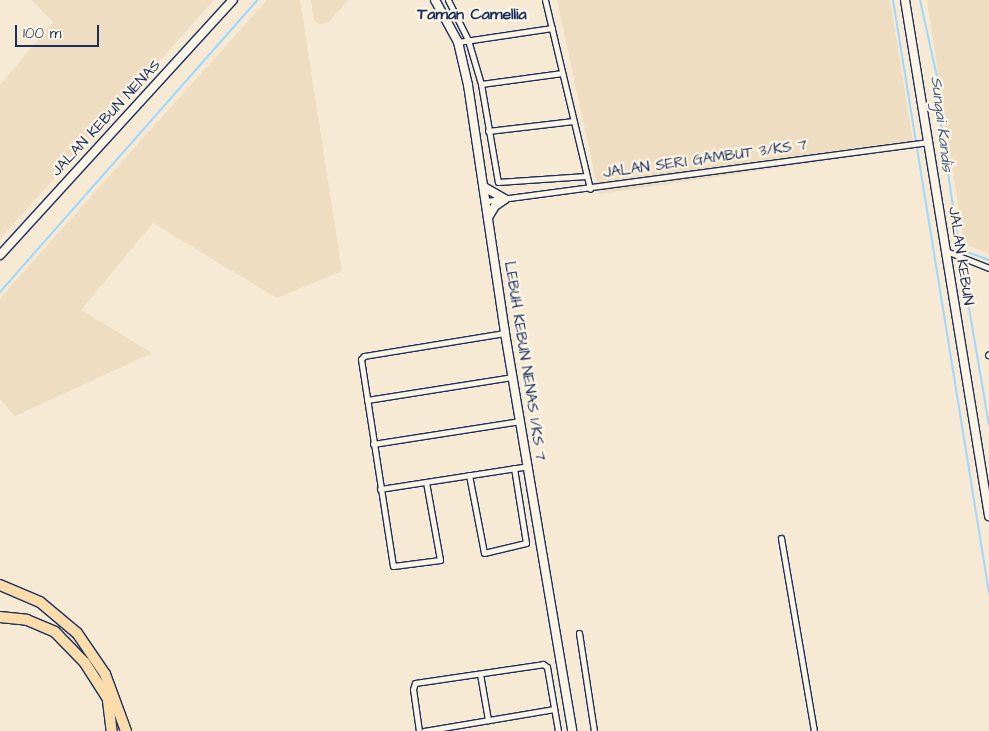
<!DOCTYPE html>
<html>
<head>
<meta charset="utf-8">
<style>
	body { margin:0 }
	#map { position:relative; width:989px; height:731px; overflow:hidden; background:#f6ead4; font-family:"Architects Daughter",sans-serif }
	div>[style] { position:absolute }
	.built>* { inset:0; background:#eeddc0 }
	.stream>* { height:2px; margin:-1px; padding:0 1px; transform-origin:1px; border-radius:1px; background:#9fd7fe }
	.roads { filter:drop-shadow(1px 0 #1b2f5e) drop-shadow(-1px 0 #1b2f5e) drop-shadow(0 1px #1b2f5e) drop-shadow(0 -1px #1b2f5e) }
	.street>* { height:5px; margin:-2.5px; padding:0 2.5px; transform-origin:2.5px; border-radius:2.5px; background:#fcf5e5 }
	.secondary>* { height:8px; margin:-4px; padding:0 4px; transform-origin:4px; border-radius:4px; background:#fcf5e5 }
	.highway>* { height:10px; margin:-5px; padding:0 5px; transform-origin:5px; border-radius:5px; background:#fbddab }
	span { translate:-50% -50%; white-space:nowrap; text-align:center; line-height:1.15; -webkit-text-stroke:4.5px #fcf5e5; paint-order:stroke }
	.street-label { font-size:15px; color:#1b2f5e }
	.neighbourhood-label { font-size:16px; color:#1b2f5e; font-weight:700 }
	.water-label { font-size:16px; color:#3c5986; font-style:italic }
	.scale { position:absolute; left:15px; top:25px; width:84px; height:22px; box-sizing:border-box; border:2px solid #1b2f5e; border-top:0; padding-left:6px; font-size:15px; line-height:18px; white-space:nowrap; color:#1b2f5e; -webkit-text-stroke:4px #fcf5e5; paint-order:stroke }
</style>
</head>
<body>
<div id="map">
	<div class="built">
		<i style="clip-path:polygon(32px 0,214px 0,0 239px,0 85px,53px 22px)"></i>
		<i style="clip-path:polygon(267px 0,300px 0,342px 271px,277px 298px,153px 223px,81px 310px,152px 353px,15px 416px,0 399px,0 298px)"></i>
		<i style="clip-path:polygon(311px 0,348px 0,329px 22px,320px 24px,314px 20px)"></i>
		<i style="clip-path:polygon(557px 0,890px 0,914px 148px,599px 194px)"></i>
		<i style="clip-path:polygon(927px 0,989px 0,989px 253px,964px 244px)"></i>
	</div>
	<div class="stream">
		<i style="left:893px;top:0;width:601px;rotate:80.8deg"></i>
		<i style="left:920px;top:0;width:92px;rotate:77.5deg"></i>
		<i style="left:940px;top:90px;width:7px;rotate:117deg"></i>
		<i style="left:937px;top:96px;width:155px;rotate:81.8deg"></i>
		<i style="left:959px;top:249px;width:32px;rotate:20deg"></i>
		<i style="left:962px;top:267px;width:160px;rotate:80.3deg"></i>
		<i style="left:0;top:292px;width:389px;rotate:-48.6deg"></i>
	</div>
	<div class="roads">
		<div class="street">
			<i style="left:448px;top:0;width:45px;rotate:63.4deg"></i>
			<i style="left:468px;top:40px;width:46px;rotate:73.5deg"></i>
			<i style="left:481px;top:84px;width:99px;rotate:80.2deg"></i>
			<i style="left:498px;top:182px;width:88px;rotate:-3.9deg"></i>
			<i style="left:545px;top:0;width:194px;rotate:76.6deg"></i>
			<i style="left:458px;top:42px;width:95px;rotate:-8.5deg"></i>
			<i style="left:481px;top:84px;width:82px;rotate:-7.7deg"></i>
			<i style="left:488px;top:131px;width:86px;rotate:-6.7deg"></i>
			<i style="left:487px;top:201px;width:445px;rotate:-7.6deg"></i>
			<i style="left:946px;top:251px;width:46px;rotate:21.6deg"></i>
			<i style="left:988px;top:355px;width:1px;rotate:-45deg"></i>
			<i style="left:367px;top:400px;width:148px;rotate:-9deg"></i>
			<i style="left:373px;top:444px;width:149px;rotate:-8.9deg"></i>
			<i style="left:469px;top:475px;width:79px;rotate:79.1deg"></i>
			<i style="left:484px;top:553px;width:43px;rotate:-13.4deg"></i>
			<i style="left:526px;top:543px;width:76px;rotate:-99.1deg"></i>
			<i style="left:426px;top:482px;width:79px;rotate:79.8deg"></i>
			<i style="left:440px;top:560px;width:47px;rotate:172.7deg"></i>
			<i style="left:393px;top:566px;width:209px;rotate:-98.8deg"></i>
			<i style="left:361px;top:359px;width:4px;rotate:-45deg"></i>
			<i style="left:364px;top:356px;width:143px;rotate:-9.3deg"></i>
			<i style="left:380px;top:489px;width:150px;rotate:-8.8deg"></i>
			<i style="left:781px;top:538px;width:196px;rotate:80.3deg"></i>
			<i style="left:579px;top:633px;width:99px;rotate:81.3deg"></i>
			<i style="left:480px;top:674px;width:47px;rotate:80.1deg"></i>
			<i style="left:419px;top:731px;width:42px;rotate:-98.1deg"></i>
			<i style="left:413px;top:689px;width:6px;rotate:-72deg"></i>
			<i style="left:415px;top:683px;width:129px;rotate:-8.4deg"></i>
			<i style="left:543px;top:664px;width:5px;rotate:37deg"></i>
			<i style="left:547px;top:667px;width:65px;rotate:80.2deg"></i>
			<i style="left:424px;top:731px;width:132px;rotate:-9.6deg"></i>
		</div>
		<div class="secondary">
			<i style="left:435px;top:0;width:48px;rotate:61.3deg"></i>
			<i style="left:458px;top:42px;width:44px;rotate:76.9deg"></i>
			<i style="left:468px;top:85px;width:251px;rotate:81.5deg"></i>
			<i style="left:505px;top:333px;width:404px;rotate:80.4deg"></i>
			<i style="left:905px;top:0;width:523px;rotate:80.75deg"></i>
			<i style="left:484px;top:187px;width:24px;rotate:30deg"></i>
			<i style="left:489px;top:216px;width:12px;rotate:-59deg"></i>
			<i style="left:495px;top:206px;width:12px;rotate:-35deg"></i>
			<i style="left:0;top:255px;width:345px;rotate:-47.6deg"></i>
		</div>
		<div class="highway">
			<i style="left:0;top:585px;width:43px;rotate:23deg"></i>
			<i style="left:40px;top:602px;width:48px;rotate:40deg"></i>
			<i style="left:77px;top:633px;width:50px;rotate:55.7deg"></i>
			<i style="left:105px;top:674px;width:61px;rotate:69.8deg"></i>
			<i style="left:0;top:617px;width:27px;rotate:6deg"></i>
			<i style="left:27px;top:620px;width:30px;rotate:23deg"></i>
			<i style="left:55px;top:632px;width:43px;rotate:45.9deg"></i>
			<i style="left:85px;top:663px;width:43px;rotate:57.4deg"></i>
			<i style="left:107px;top:693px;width:38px;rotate:83deg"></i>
		</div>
	</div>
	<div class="street-label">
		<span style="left:106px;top:118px;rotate:-47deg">JALAN KEBUN NENAS</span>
		<span style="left:705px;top:159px;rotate:-8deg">JALAN SERI GAMBUT 3/KS 7</span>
		<span style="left:961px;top:256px;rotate:81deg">JALAN KEBUN</span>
		<span style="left:525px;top:361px;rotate:81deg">LEBUH KEBUN NENAS 1/KS 7</span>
	</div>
	<div class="neighbourhood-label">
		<span style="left:472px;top:14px">Taman Camellia</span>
	</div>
	<div class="water-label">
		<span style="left:942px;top:124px;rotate:83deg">Sungai Kandis</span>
	</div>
	<div class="scale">100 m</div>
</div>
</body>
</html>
